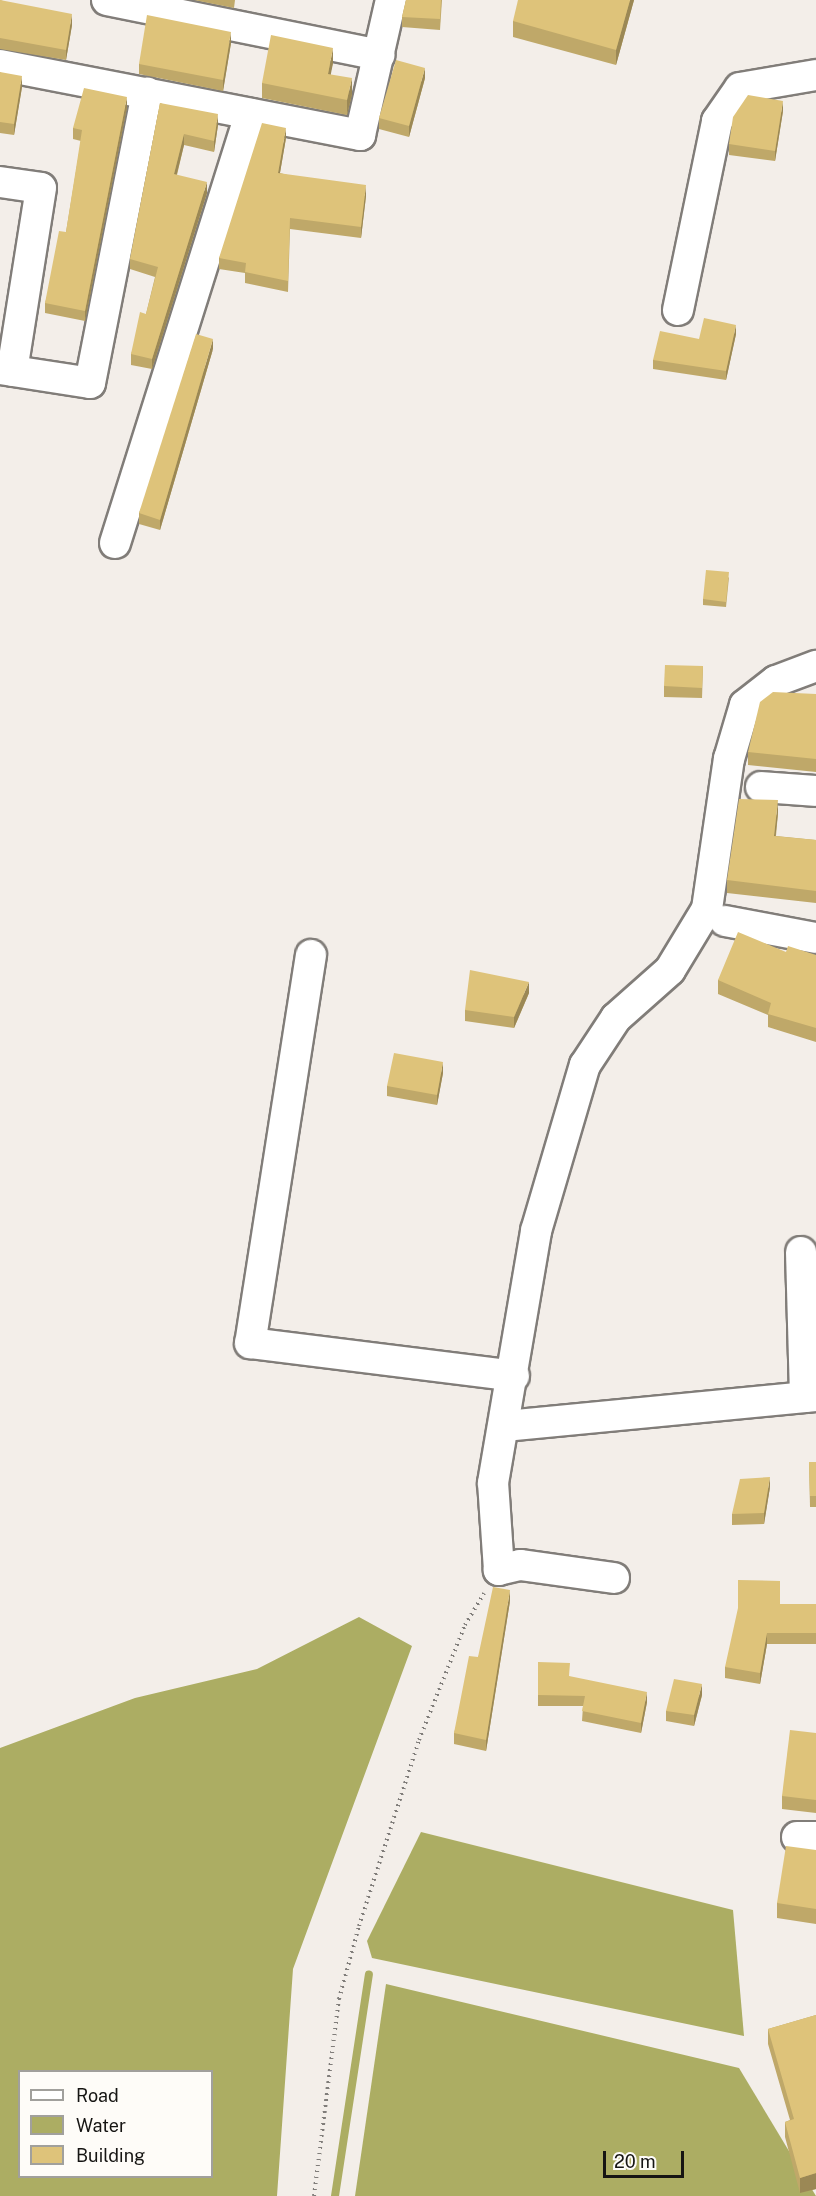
<!DOCTYPE html>
<html>
<head>
<meta charset="utf-8">
<style>
	body { margin:0 }
	#map { position:relative; width:816px; height:2196px; overflow:hidden; background:#f3eee9; font-family:"Public Sans",sans-serif }
	div>[style] { position:absolute }
	.water>* { inset:0; background:#acad63 }
	.stream>* { height:8px; margin:-4px; padding:0 4px; transform-origin:4px; border-radius:4px; background:#acad63 }
	.path>* { height:4px; margin-top:-2px; transform-origin:0; background:repeating-linear-gradient(90deg,#807d7a 0 1.5px,transparent 0 6px) }
	.roads { filter:drop-shadow(2px 0 #817d79) drop-shadow(-2px 0 #817d79) drop-shadow(0 2px #817d79) drop-shadow(0 -2px #817d79) }
	.minor>* { height:30px; margin:-15px; padding:0 15px; transform-origin:15px; border-radius:15px; background:#fff }
	.wall>* { inset:0; background:#bfa869 }
	.shaded-wall>* { inset:0; background:#9b8855 }
	.building>* { inset:0; background:#dec37a }
	span { translate:-50% -50%; white-space:nowrap; text-align:center; line-height:1.15; -webkit-text-stroke:4.5px #fefcf8; paint-order:stroke }
	.legend { position:absolute; left:18px; top:2070px; width:195px; height:108px; box-sizing:border-box; background:#fefcf8; border:2px solid #a1a09c; margin:0; padding:8px 10px; list-style:none; font-size:18px; color:#161513 }
	.legend li { display:flex; align-items:center; gap:12px; height:30px }
	.legend b { width:30px; border:2px solid #a1a09c }
	.scale { position:absolute; left:603px; top:2151px; width:81px; height:27px; box-sizing:border-box; border:3px solid #161513; border-top:0; padding-left:8px; font-size:18px; line-height:21px; white-space:nowrap; color:#161513; -webkit-text-stroke:4px #fefcf8; paint-order:stroke }
</style>
</head>
<body>
<div id="map">
	<div class="water">
		<i style="clip-path:polygon(evenodd,359px 1617px,412px 1646px,293px 1969px,277px 2196px,0 2196px,0 1748px,135px 1698px,257px 1669px,359px 1617px,20px 2072px,212px 2072px,212px 2176px,20px 2176px,20px 2072px)"></i>
		<i style="clip-path:polygon(421px 1832px,733px 1910px,744px 2036px,372px 1958px,367px 1941px)"></i>
		<i style="clip-path:polygon(386px 1984px,739px 2068px,816px 2196px,355px 2196px)"></i>
	</div>
	<div class="stream">
		<i style="left:335px;top:2196px;width:224px;rotate:-81.3deg"></i>
	</div>
	<div class="path">
		<i style="left:314px;top:2196px;width:199px;rotate:-82.8deg"></i>
		<i style="left:339px;top:1999px;width:76px;rotate:-74.7deg"></i>
		<i style="left:359px;top:1926px;width:195px;rotate:-72.1deg"></i>
		<i style="left:419px;top:1740px;width:124px;rotate:-68.2deg"></i>
		<i style="left:465px;top:1625px;width:37px;rotate:-59deg"></i>
	</div>
	<div class="roads">
		<div class="minor">
			<i style="left:107px;top:0;width:278px;rotate:11.4deg"></i>
			<i style="left:0;top:65px;width:367px;rotate:11deg"></i>
			<i style="left:360px;top:135px;width:139px;rotate:-77.1deg"></i>
			<i style="left:0;top:182px;width:41px;rotate:8.3deg"></i>
			<i style="left:41px;top:188px;width:185px;rotate:99deg"></i>
			<i style="left:678px;top:310px;width:193px;rotate:-78.3deg"></i>
			<i style="left:717px;top:121px;width:40px;rotate:-55.1deg"></i>
			<i style="left:740px;top:88px;width:77px;rotate:-9.7deg"></i>
			<i style="left:0;top:369px;width:91px;rotate:8.8deg"></i>
			<i style="left:90px;top:383px;width:296px;rotate:-78.9deg"></i>
			<i style="left:115px;top:543px;width:450px;rotate:-72.5deg"></i>
			<i style="left:761px;top:787px;width:55px;rotate:4.2deg"></i>
			<i style="left:725px;top:921px;width:93px;rotate:10.6deg"></i>
			<i style="left:311px;top:955px;width:393px;rotate:98.9deg"></i>
			<i style="left:250px;top:1343px;width:266px;rotate:7.1deg"></i>
			<i style="left:801px;top:1252px;width:145px;rotate:88.4deg"></i>
			<i style="left:506px;top:1426px;width:311px;rotate:-5.5deg"></i>
			<i style="left:614px;top:1578px;width:95px;rotate:-172.1deg"></i>
			<i style="left:520px;top:1565px;width:22px;rotate:167deg"></i>
			<i style="left:499px;top:1570px;width:87px;rotate:-93.9deg"></i>
			<i style="left:493px;top:1483px;width:256px;rotate:-80.3deg"></i>
			<i style="left:536px;top:1231px;width:173px;rotate:-73.6deg"></i>
			<i style="left:585px;top:1065px;width:56px;rotate:-56.6deg"></i>
			<i style="left:616px;top:1018px;width:72px;rotate:-41.6deg"></i>
			<i style="left:670px;top:970px;width:71px;rotate:-58.8deg"></i>
			<i style="left:707px;top:909px;width:152px;rotate:-81.7deg"></i>
			<i style="left:729px;top:759px;width:56px;rotate:-73.5deg"></i>
			<i style="left:745px;top:705px;width:39px;rotate:-38deg"></i>
			<i style="left:776px;top:681px;width:43px;rotate:-20.6deg"></i>
			<i style="left:797px;top:1837px;width:19px"></i>
		</div>
	</div>
	<div class="wall">
		<i style="clip-path:polygon(0 0,72px 25px,66px 60px,0 49px)"></i>
		<i style="clip-path:polygon(194px 0,235px 0,234px 8px)"></i>
		<i style="clip-path:polygon(406px 0,442px 0,440px 30px,402px 27px,402px 17px)"></i>
		<i style="clip-path:polygon(634px 0,616px 65px,513px 37px,513px 21px)"></i>
		<i style="clip-path:polygon(231px 43px,223px 91px,139px 74px,139px 64px)"></i>
		<i style="clip-path:polygon(333px 63px,330px 74px,352px 94px,347px 115px,262px 98px,262px 83px)"></i>
		<i style="clip-path:polygon(0 72px,22px 87px,14px 135px,0 133px)"></i>
		<i style="clip-path:polygon(425px 78px,409px 137px,379px 129px,379px 118px)"></i>
		<i style="clip-path:polygon(160px 103px,218px 125px,214px 152px,184px 145px,177px 175px,207px 193px,152px 369px,131px 365px,131px 354px,146px 314px,155px 277px,130px 269px,130px 259px)"></i>
		<i style="clip-path:polygon(127px 107px,85px 321px,45px 313px,45px 303px,66px 232px,81px 141px,73px 139px,73px 128px)"></i>
		<i style="clip-path:polygon(783px 111px,775px 161px,729px 155px,729px 144px)"></i>
		<i style="clip-path:polygon(286px 138px,280px 173px,366px 196px,361px 238px,290px 229px,288px 292px,245px 283px,245px 273px,219px 269px,219px 258px)"></i>
		<i style="clip-path:polygon(736px 334px,726px 380px,653px 369px,653px 360px,699px 339px)"></i>
		<i style="clip-path:polygon(213px 349px,160px 530px,139px 524px,139px 513px)"></i>
		<i style="clip-path:polygon(729px 577px,726px 607px,703px 605px,703px 599px)"></i>
		<i style="clip-path:polygon(703px 666px,702px 698px,664px 697px,664px 686px)"></i>
		<i style="clip-path:polygon(816px 694px,816px 772px,748px 765px,748px 752px)"></i>
		<i style="clip-path:polygon(778px 813px,776px 836px,816px 840px,816px 903px,727px 893px,727px 880px)"></i>
		<i style="clip-path:polygon(786px 952px,816px 955px,816px 1042px,768px 1027px,768px 1015px,718px 994px,718px 980px)"></i>
		<i style="clip-path:polygon(529px 993px,514px 1028px,465px 1021px,465px 1010px)"></i>
		<i style="clip-path:polygon(443px 1073px,437px 1105px,387px 1096px,387px 1086px)"></i>
		<i style="clip-path:polygon(809px 1462px,816px 1462px,816px 1507px,810px 1507px)"></i>
		<i style="clip-path:polygon(770px 1487px,764px 1524px,732px 1525px,732px 1514px)"></i>
		<i style="clip-path:polygon(510px 1601px,486px 1751px,454px 1744px,454px 1733px,478px 1657px)"></i>
		<i style="clip-path:polygon(780px 1604px,816px 1604px,816px 1644px,767px 1644px,760px 1684px,725px 1678px,725px 1667px)"></i>
		<i style="clip-path:polygon(538px 1662px,570px 1677px,647px 1702px,641px 1733px,582px 1721px,583px 1706px,538px 1706px)"></i>
		<i style="clip-path:polygon(702px 1695px,694px 1726px,666px 1721px,666px 1711px)"></i>
		<i style="clip-path:polygon(816px 1733px,816px 1813px,782px 1809px,782px 1796px)"></i>
		<i style="clip-path:polygon(816px 1850px,816px 1924px,777px 1918px,777px 1903px)"></i>
		<i style="clip-path:polygon(816px 2015px,816px 2189px,800px 2193px,785px 2137px,785px 2122px,790px 2120px,768px 2044px,768px 2029px)"></i>
	</div>
	<div class="shaded-wall">
		<i style="clip-path:polygon(630px 0,634px 0,616px 65px,616px 50px)"></i>
		<i style="clip-path:polygon(72px 14px,72px 25px,66px 60px,66px 50px)"></i>
		<i style="clip-path:polygon(231px 32px,231px 43px,223px 91px,223px 80px)"></i>
		<i style="clip-path:polygon(333px 48px,333px 63px,328px 89px,328px 74px)"></i>
		<i style="clip-path:polygon(425px 68px,425px 78px,409px 137px,409px 126px)"></i>
		<i style="clip-path:polygon(22px 76px,22px 87px,14px 135px,14px 124px)"></i>
		<i style="clip-path:polygon(352px 78px,352px 94px,347px 115px,347px 100px)"></i>
		<i style="clip-path:polygon(127px 97px,127px 107px,85px 321px,85px 311px)"></i>
		<i style="clip-path:polygon(783px 101px,783px 111px,775px 161px,775px 151px)"></i>
		<i style="clip-path:polygon(218px 114px,218px 125px,214px 152px,214px 141px)"></i>
		<i style="clip-path:polygon(286px 128px,286px 138px,278px 184px,278px 173px)"></i>
		<i style="clip-path:polygon(184px 134px,184px 145px,174px 185px,174px 174px)"></i>
		<i style="clip-path:polygon(207px 182px,207px 193px,152px 369px,152px 359px)"></i>
		<i style="clip-path:polygon(366px 185px,366px 196px,361px 238px,361px 227px)"></i>
		<i style="clip-path:polygon(736px 325px,736px 334px,726px 380px,726px 371px)"></i>
		<i style="clip-path:polygon(213px 339px,213px 349px,160px 530px,160px 520px)"></i>
		<i style="clip-path:polygon(778px 800px,778px 813px,774px 849px,774px 836px)"></i>
		<i style="clip-path:polygon(529px 982px,529px 993px,514px 1028px,514px 1017px)"></i>
		<i style="clip-path:polygon(443px 1062px,443px 1073px,437px 1105px,437px 1095px)"></i>
		<i style="clip-path:polygon(770px 1477px,770px 1487px,764px 1524px,764px 1513px)"></i>
		<i style="clip-path:polygon(510px 1590px,510px 1601px,486px 1751px,486px 1740px)"></i>
		<i style="clip-path:polygon(767px 1633px,767px 1644px,760px 1684px,760px 1673px)"></i>
		<i style="clip-path:polygon(702px 1684px,702px 1695px,694px 1726px,694px 1715px)"></i>
		<i style="clip-path:polygon(647px 1692px,647px 1702px,641px 1733px,641px 1723px)"></i>
		<i style="clip-path:polygon(816px 2173px,816px 2189px,800px 2193px,800px 2178px)"></i>
	</div>
	<div class="building">
		<i style="clip-path:polygon(0 0,72px 14px,66px 50px,0 38px)"></i>
		<i style="clip-path:polygon(406px 0,441px 0,440px 19px,402px 17px)"></i>
		<i style="clip-path:polygon(518px 0,630px 0,616px 50px,513px 21px)"></i>
		<i style="clip-path:polygon(147px 15px,231px 32px,223px 80px,139px 64px)"></i>
		<i style="clip-path:polygon(271px 35px,333px 48px,328px 74px,352px 78px,347px 100px,262px 83px)"></i>
		<i style="clip-path:polygon(396px 60px,425px 68px,409px 126px,379px 118px)"></i>
		<i style="clip-path:polygon(0 72px,22px 76px,14px 124px,0 122px)"></i>
		<i style="clip-path:polygon(84px 88px,127px 97px,85px 311px,45px 303px,59px 231px,66px 232px,82px 130px,73px 128px)"></i>
		<i style="clip-path:polygon(748px 95px,783px 101px,775px 151px,729px 144px,733px 117px)"></i>
		<i style="clip-path:polygon(160px 103px,218px 114px,214px 141px,184px 134px,174px 174px,207px 182px,152px 359px,131px 354px,140px 312px,146px 314px,158px 267px,130px 259px)"></i>
		<i style="clip-path:polygon(262px 123px,286px 128px,278px 173px,366px 185px,361px 227px,290px 218px,288px 281px,245px 272px,246px 263px,219px 258px)"></i>
		<i style="clip-path:polygon(704px 318px,736px 325px,726px 371px,653px 360px,660px 331px,699px 339px)"></i>
		<i style="clip-path:polygon(196px 334px,213px 339px,160px 520px,139px 513px)"></i>
		<i style="clip-path:polygon(706px 570px,729px 572px,726px 602px,703px 599px)"></i>
		<i style="clip-path:polygon(665px 665px,703px 666px,702px 688px,664px 686px)"></i>
		<i style="clip-path:polygon(773px 692px,816px 694px,816px 759px,748px 752px,760px 702px)"></i>
		<i style="clip-path:polygon(739px 799px,778px 800px,774px 836px,816px 840px,816px 891px,727px 880px)"></i>
		<i style="clip-path:polygon(738px 932px,786px 952px,788px 946px,816px 955px,816px 1028px,768px 1014px,771px 1003px,718px 980px)"></i>
		<i style="clip-path:polygon(470px 970px,529px 982px,514px 1017px,465px 1010px)"></i>
		<i style="clip-path:polygon(394px 1053px,443px 1062px,437px 1095px,387px 1086px)"></i>
		<i style="clip-path:polygon(809px 1462px,816px 1462px,816px 1496px,810px 1496px)"></i>
		<i style="clip-path:polygon(770px 1477px,764px 1513px,732px 1514px,740px 1479px)"></i>
		<i style="clip-path:polygon(738px 1580px,780px 1581px,780px 1604px,816px 1604px,816px 1633px,767px 1633px,760px 1673px,725px 1667px,738px 1608px)"></i>
		<i style="clip-path:polygon(493px 1587px,510px 1590px,486px 1740px,454px 1733px,469px 1656px,478px 1657px)"></i>
		<i style="clip-path:polygon(538px 1662px,570px 1663px,569px 1676px,647px 1692px,641px 1723px,582px 1711px,585px 1696px,538px 1695px)"></i>
		<i style="clip-path:polygon(674px 1679px,702px 1684px,694px 1715px,666px 1711px)"></i>
		<i style="clip-path:polygon(790px 1730px,816px 1733px,816px 1800px,782px 1796px)"></i>
		<i style="clip-path:polygon(786px 1846px,816px 1850px,816px 1909px,777px 1903px)"></i>
		<i style="clip-path:polygon(816px 2015px,816px 2173px,800px 2178px,785px 2122px,794px 2119px,768px 2029px)"></i>
	</div>
	<ul class="legend">
	<li><b style="height:8px;background:#fff"></b>Road</li>
	<li><b style="height:16px;background:#acad63"></b>Water</li>
	<li><b style="height:16px;background:#dec37a"></b>Building</li>
	</ul>
	<div class="scale">20 m</div>
</div>
</body>
</html>
